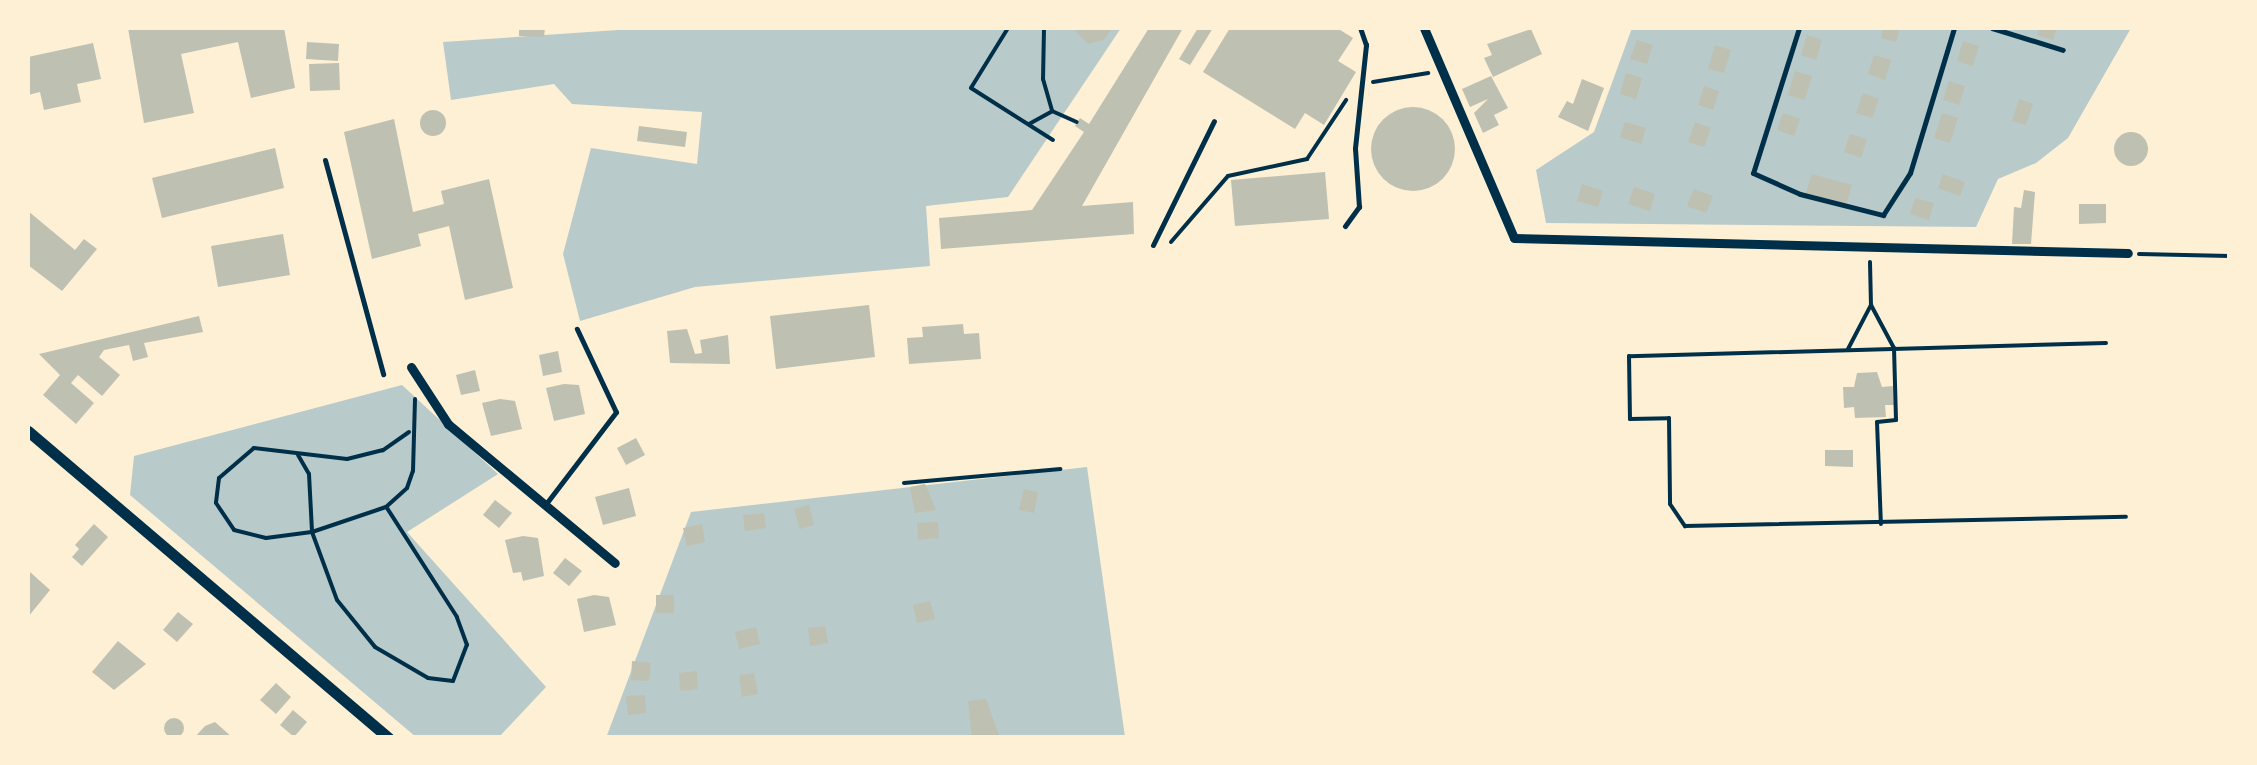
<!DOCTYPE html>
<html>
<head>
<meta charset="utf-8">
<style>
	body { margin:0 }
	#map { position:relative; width:2257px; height:765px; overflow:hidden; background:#fdf0d5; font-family:Roboto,sans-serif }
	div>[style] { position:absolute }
	.green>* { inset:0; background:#b9caca }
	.building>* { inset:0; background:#bec0b2 }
	.round { border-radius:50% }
	.path>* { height:4px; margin:-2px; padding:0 2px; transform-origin:2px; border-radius:2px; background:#003049 }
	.service>* { height:5px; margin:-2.5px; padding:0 2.5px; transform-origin:2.5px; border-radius:2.5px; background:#003049 }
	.minor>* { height:9px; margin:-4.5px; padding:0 4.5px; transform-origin:4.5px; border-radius:4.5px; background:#003049 }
	.tertiary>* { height:11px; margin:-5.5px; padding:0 5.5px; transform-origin:5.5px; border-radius:5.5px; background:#003049 }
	span { translate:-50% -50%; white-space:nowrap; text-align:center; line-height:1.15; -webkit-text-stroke:10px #fdf0d5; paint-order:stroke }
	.frame { position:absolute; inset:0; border:30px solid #fdf0d5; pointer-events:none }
</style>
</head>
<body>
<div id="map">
	<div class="green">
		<i style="clip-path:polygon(647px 28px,1121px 28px,1008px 197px,926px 206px,930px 266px,695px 287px,580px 321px,563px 254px,591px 148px,697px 164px,702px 112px,572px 104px,554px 84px,451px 100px,443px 42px)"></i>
		<i style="clip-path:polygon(1632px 28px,2131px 28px,2068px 138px,2036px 163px,1998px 179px,1976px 227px,1546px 223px,1536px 170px,1594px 132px)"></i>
		<i style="clip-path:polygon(402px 385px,498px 474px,407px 532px,546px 687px,499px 737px,416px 737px,130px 495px,134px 456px)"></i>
		<i style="clip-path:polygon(1087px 467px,1125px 737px,606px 738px,691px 512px)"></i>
	</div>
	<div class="building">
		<i style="clip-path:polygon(128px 28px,284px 28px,295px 88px,251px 98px,238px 42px,181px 54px,194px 113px,144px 123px)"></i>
		<i style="clip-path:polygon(519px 28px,545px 28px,544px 37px,519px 36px)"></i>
		<i style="clip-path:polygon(1073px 28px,1112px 28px,1104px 40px,1088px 44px)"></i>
		<i style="clip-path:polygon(1149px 28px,1183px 28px,1082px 206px,1133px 202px,1134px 234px,941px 249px,939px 218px,1032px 210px,1084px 132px,1075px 126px,1080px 118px,1089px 124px)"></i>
		<i style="clip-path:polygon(1198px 28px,1213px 28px,1190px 65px,1179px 59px)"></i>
		<i style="clip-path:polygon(1230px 28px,1337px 28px,1353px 38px,1338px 61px,1356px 72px,1324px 125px,1305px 113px,1295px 129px,1203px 72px)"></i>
		<i style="clip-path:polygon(1883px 28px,1900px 28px,1896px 42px,1881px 38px)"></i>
		<i style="clip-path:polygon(2039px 28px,2057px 28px,2053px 40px,2037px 35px)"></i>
		<i style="clip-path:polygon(1531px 29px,1542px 54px,1493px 77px,1484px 58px,1492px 55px,1487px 44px)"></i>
		<i style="clip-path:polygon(1807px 35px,1822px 40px,1816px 60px,1801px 55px)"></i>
		<i style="clip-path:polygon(1637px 40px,1653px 45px,1647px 64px,1630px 59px)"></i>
		<i style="clip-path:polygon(1963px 41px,1979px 46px,1973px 66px,1957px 61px)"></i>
		<i style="clip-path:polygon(307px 42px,339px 44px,338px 61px,306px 59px)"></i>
		<i style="clip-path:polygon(93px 43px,101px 79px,77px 84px,81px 102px,44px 110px,40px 92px,28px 95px,28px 57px)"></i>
		<i style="clip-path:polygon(1715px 45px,1731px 50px,1724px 73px,1708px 69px)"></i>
		<i style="clip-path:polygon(1874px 55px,1891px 60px,1885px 80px,1868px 74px)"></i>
		<i style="clip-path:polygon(339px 63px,340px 90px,310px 91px,309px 64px)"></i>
		<i style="clip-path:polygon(1795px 71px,1812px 76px,1805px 100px,1788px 95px)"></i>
		<i style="clip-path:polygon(1626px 73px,1642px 78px,1636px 99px,1620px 94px)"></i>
		<i style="clip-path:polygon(1491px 76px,1508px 108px,1494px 115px,1499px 125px,1483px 133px,1474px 113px,1488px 99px,1470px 107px,1462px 89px)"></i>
		<i style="clip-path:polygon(1582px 79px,1604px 88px,1588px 131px,1558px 117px,1567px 101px,1573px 104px)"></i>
		<i style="clip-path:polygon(1949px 81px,1965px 86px,1959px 105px,1943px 100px)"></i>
		<i style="clip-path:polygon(1704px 86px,1719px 91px,1713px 110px,1698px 105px)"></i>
		<i style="clip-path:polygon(1863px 93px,1879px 99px,1872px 118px,1856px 113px)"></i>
		<i style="clip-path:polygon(2019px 99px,2033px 104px,2026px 125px,2012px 121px)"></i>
		<i class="round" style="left:1371px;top:107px;width:84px;height:84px"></i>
		<i class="round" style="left:420px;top:110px;width:26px;height:26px"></i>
		<i style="clip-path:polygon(1783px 113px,1800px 119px,1794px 136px,1777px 130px)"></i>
		<i style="clip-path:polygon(1942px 113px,1958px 118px,1950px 143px,1934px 138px)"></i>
		<i style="clip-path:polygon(394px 119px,413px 212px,444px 204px,441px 191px,489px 179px,513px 288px,465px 300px,449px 226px,418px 234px,421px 246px,372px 259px,344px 132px)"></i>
		<i style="clip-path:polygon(1625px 122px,1646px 128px,1641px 144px,1620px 137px)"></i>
		<i style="clip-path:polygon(1695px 122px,1711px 128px,1704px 147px,1688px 142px)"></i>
		<i style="clip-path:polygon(639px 126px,687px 132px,685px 147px,637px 141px)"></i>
		<i class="round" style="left:2114px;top:132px;width:34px;height:34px"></i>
		<i style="clip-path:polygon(1850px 134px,1867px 139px,1861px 158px,1844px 152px)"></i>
		<i style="clip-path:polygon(275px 148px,284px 188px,162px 218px,152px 178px)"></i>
		<i style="clip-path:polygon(1325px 172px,1329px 219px,1235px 226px,1231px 180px)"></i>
		<i style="clip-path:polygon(1812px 174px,1852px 185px,1846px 205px,1806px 193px)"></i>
		<i style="clip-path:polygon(1943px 174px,1965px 182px,1960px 196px,1938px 188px)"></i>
		<i style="clip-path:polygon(1582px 184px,1603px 191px,1598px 207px,1577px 201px)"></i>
		<i style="clip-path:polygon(1634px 187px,1655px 194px,1650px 211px,1628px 204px)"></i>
		<i style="clip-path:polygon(1694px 189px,1713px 196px,1706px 213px,1687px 206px)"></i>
		<i style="clip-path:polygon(2024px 190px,2035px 192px,2031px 244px,2012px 244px,2014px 207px,2021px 208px)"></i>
		<i style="clip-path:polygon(1915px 198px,1934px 203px,1929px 220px,1910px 214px)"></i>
		<i style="clip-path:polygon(2079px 204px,2106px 204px,2106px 223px,2079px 224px)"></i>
		<i style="clip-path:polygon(28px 211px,75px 250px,84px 239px,97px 249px,62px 291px,28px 265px)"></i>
		<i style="clip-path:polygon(283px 234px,290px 275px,218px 287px,211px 246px)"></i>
		<i style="clip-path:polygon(869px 305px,875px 357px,776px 369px,770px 316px)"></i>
		<i style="clip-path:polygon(199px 316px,203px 332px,144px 343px,148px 357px,133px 361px,129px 345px,104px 350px,99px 357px,120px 375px,102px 396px,78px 375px,71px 383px,94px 403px,76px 424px,43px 395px,60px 375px,39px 354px)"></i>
		<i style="clip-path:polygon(963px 324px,964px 334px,979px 333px,981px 359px,909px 364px,907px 338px,923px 337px,922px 327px)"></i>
		<i style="clip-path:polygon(687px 329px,695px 354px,702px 353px,700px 340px,728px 335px,730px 364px,670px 363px,667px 331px)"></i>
		<i style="clip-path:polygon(558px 351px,562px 372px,543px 376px,539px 355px)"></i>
		<i style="clip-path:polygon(475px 370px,480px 391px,461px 395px,456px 375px)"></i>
		<i style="clip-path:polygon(1877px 372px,1882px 387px,1893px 386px,1894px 405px,1885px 405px,1886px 417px,1855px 418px,1854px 407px,1844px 408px,1843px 387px,1854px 387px,1857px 373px)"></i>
		<i style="clip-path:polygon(564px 384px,579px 385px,585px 414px,554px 421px,546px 388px)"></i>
		<i style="clip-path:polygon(500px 399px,515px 401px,522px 429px,491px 436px,482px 403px)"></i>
		<i style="clip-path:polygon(636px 438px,645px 455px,626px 465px,617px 448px)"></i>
		<i style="clip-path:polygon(1825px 450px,1853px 450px,1853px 467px,1825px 466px)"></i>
		<i style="clip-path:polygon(925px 484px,936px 510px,915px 513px,910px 487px)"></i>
		<i style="clip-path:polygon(629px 488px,636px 516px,603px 525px,595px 497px)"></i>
		<i style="clip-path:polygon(1024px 489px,1038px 492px,1034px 513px,1019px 510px)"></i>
		<i style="clip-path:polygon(495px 500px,512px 513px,499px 528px,483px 515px)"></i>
		<i style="clip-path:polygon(809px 505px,814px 525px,800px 529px,794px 509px)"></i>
		<i style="clip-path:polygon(764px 513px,766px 528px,745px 531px,743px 515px)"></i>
		<i style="clip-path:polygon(938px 522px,939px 538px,918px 540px,917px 523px)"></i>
		<i style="clip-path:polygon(94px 524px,108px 537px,82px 566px,72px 557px,79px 549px,75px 545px)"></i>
		<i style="clip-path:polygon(702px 524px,705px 542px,687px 546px,683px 528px)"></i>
		<i style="clip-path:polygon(523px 536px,538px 538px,544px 576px,523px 581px,521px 572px,513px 573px,505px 540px)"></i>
		<i style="clip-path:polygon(565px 558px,582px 571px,569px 586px,553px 573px)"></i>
		<i style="clip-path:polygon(30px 572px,50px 590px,28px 617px,28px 575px)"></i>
		<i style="clip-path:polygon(594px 595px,609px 597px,616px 625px,584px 632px,577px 599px)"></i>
		<i style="clip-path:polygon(656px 595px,674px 595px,674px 613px,656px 613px)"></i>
		<i style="clip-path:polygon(930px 601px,935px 619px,917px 623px,913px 605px)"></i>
		<i style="clip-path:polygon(178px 612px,193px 624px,177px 642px,163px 630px)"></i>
		<i style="clip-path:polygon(825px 626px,828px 643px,810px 646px,808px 628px)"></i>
		<i style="clip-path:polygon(756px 627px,760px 644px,739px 649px,735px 632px)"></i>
		<i style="clip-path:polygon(118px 641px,146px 664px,114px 690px,92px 672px)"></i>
		<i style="clip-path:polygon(632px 661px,651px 663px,649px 681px,631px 680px)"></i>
		<i style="clip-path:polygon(697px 671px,698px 689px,680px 691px,679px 673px)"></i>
		<i style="clip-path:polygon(754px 673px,758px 694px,742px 697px,739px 675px)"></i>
		<i style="clip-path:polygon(276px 683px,291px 697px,276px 714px,260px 700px)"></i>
		<i style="clip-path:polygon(645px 695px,646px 713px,628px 715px,626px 696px)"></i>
		<i style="clip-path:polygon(986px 699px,999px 735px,972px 738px,968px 701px)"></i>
		<i style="clip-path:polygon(293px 710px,307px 722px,294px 737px,280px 725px)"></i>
		<i class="round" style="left:164px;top:718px;width:20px;height:20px"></i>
		<i style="clip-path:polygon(215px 722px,233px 738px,194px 738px,205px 726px)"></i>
	</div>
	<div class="path">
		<i style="left:1008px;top:28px;width:70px;rotate:121.7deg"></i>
		<i style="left:971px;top:88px;width:97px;rotate:32.4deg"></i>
		<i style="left:1044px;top:28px;width:51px;rotate:91.1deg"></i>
		<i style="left:1043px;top:79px;width:33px;rotate:74deg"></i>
		<i style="left:1373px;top:82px;width:56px;rotate:-9.3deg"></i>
		<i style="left:1029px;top:124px;width:26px;rotate:-29deg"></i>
		<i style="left:1052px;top:111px;width:27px;rotate:24deg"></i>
		<i style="left:1171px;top:242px;width:87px;rotate:-49.2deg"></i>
		<i style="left:1228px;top:176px;width:81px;rotate:-12.1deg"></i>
		<i style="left:1307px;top:159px;width:71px;rotate:-56.5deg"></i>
		<i style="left:2139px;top:254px;width:91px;rotate:1.3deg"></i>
		<i style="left:1870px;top:262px;width:43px;rotate:88.7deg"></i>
		<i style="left:1871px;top:305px;width:49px;rotate:61.9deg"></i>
		<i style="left:1894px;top:348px;width:72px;rotate:88.4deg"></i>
		<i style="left:1896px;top:420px;width:19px;rotate:174deg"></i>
		<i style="left:1877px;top:422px;width:102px;rotate:87.8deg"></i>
		<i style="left:2106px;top:343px;width:477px;rotate:178.4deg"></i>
		<i style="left:1629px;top:356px;width:63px;rotate:89.1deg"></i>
		<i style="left:1630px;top:419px;width:39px;rotate:-1deg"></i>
		<i style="left:1669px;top:418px;width:86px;rotate:89.3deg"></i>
		<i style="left:1670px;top:504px;width:27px;rotate:56deg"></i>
		<i style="left:1685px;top:526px;width:441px;rotate:-1.2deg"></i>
		<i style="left:1848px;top:349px;width:50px;rotate:-62.4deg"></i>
		<i style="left:409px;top:432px;width:32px;rotate:145deg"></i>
		<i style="left:383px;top:450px;width:37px;rotate:166deg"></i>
		<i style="left:347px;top:459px;width:94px;rotate:-173.3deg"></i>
		<i style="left:254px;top:448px;width:46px;rotate:139.4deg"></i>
		<i style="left:219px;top:478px;width:25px;rotate:97deg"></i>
		<i style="left:216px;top:503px;width:32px;rotate:56deg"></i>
		<i style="left:234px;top:530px;width:33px;rotate:14deg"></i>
		<i style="left:266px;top:538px;width:46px;rotate:-7.4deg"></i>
		<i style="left:312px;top:532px;width:78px;rotate:-18.7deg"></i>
		<i style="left:386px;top:507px;width:28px;rotate:-42deg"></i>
		<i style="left:407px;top:488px;width:18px;rotate:-71deg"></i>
		<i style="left:413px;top:471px;width:72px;rotate:-88.4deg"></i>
		<i style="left:298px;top:455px;width:22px;rotate:60deg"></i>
		<i style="left:309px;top:474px;width:58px;rotate:87deg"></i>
		<i style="left:312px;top:532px;width:72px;rotate:69.8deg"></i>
		<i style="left:337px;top:600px;width:60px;rotate:51deg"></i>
		<i style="left:375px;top:647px;width:61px;rotate:30.3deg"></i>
		<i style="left:428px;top:678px;width:25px;rotate:7deg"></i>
		<i style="left:453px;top:681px;width:39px;rotate:-69deg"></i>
		<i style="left:467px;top:645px;width:30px;rotate:-110deg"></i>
		<i style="left:457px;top:617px;width:130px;rotate:-122.7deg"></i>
		<i style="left:904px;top:483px;width:157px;rotate:-5.1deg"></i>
	</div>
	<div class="service">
		<i style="left:1799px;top:28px;width:152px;rotate:107.6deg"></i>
		<i style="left:1753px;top:173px;width:51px;rotate:24.1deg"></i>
		<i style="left:1800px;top:194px;width:86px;rotate:14.2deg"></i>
		<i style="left:1883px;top:215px;width:50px;rotate:-57.3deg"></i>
		<i style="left:1910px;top:173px;width:152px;rotate:-73.1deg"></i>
		<i style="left:1992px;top:28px;width:74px;rotate:17.2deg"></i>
		<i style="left:325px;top:160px;width:222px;rotate:74.8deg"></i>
		<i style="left:1345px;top:226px;width:24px;rotate:-54deg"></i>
		<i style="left:1359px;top:207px;width:59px;rotate:-93.9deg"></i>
		<i style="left:1355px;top:148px;width:104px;rotate:-83.9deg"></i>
		<i style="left:1366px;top:45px;width:18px;rotate:-109deg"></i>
		<i style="left:1153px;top:245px;width:138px;rotate:-63.8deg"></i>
		<i style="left:545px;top:505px;width:117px;rotate:-52.6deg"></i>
		<i style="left:616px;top:412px;width:92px;rotate:-115.2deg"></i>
	</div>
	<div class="minor">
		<i style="left:1424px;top:28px;width:228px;rotate:66.8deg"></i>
		<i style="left:1514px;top:238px;width:614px;rotate:1.4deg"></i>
		<i style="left:411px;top:367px;width:68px;rotate:57deg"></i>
		<i style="left:448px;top:424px;width:217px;rotate:39.8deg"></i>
	</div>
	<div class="tertiary">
		<i style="left:28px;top:431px;width:474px;rotate:40.4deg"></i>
	</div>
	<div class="frame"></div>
</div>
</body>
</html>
